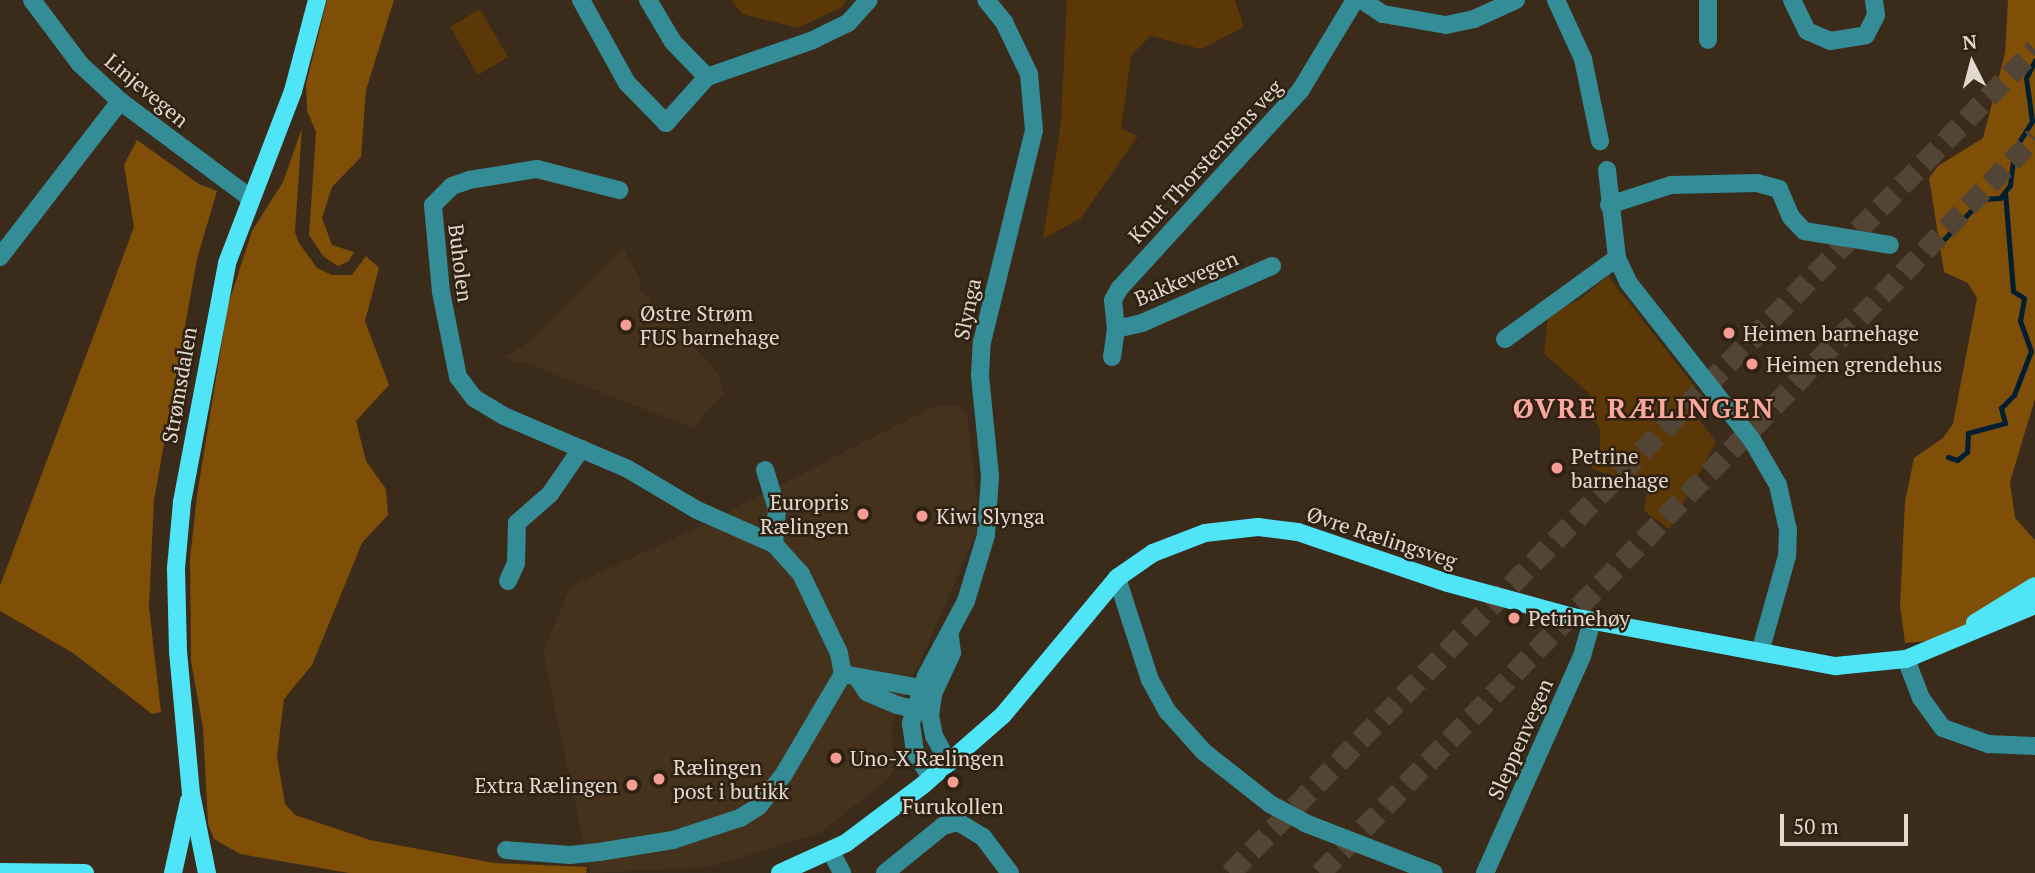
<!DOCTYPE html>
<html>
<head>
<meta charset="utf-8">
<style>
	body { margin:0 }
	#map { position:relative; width:2035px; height:873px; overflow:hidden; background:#3a2b1b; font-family:"PT Serif",serif }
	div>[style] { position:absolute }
	.built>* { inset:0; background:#45321c }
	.green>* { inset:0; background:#5c3807 }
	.forest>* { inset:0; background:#7f4e07 }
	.stream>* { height:5px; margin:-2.5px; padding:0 2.5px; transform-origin:2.5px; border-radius:2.5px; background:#021e31 }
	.highway-tunnel>* { height:21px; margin-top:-10.5px; transform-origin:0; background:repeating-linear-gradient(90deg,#534536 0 21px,transparent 0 31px) }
	.minor>* { height:18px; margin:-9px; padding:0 9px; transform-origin:9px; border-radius:9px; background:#348c96 }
	.major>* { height:18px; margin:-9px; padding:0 9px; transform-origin:9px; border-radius:9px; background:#4fe5f6 }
	.dots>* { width:19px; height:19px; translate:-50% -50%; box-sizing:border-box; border:4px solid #2f2112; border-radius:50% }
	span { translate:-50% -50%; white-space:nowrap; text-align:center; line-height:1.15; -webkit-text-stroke:5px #2f2112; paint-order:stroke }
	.street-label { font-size:21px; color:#e2d8ce }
	.poi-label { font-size:21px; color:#e2d8ce }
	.left { translate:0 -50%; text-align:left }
	.right { translate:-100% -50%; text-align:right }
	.district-label { font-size:28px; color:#faa79e; font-weight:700; letter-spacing:2px }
	.north { position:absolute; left:1937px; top:28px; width:70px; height:70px; -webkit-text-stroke:5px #2f2112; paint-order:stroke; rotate:354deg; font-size:19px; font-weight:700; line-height:28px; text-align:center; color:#e2d8ce }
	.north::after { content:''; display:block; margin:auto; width:24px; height:32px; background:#e2d8ce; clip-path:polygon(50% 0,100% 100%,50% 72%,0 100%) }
	.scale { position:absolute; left:1780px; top:814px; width:128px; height:32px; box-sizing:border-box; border:4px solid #e2d8ce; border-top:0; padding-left:9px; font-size:21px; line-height:24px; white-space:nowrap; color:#e2d8ce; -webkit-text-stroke:5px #2f2112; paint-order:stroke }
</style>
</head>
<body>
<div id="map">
	<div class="built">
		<i style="clip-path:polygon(623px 248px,640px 279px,639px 288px,718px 373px,724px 396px,705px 411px,696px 429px,523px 362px,511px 362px,506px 356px,526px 345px)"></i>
		<i style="clip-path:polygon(932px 407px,961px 407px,967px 414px,980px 525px,891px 727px,896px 768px,886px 781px,820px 833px,709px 867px,590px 873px,543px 652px,571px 586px,701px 526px)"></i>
	</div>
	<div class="green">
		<i style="clip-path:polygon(732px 0,846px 0,842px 7px,798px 28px,742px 14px)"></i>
		<i style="clip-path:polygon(1067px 0,1235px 0,1244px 27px,1201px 49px,1150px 36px,1131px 56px,1121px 129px,1138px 136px,1081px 218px,1043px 239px,1061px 122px)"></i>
		<i style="clip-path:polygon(480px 9px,508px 57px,478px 75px,450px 27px)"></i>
		<i style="clip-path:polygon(1608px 276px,1695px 387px,1691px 409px,1716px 442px,1669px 529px,1644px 511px,1648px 486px,1592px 469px,1592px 453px,1600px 451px,1600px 428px,1590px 417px,1590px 394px,1544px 354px,1548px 314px,1579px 300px)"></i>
	</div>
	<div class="forest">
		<i style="clip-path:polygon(327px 0,394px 0,366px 90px,361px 157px,332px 187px,322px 218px,332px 245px,354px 252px,349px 261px,338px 266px,324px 257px,309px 235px,316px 132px,307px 111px,306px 84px)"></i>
		<i style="clip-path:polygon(2008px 0,2035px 0,2035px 399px,2010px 482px,2015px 518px,2035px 540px,2035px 600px,1930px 641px,1905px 643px,1900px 605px,1905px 502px,1914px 458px,1943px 438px,1953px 424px,1977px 298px,1968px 283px,1944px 272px,1929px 178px,1938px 166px,1983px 138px,2005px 53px)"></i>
		<i style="clip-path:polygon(302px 128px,295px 232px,299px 243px,317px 268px,332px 275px,352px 275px,366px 256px,379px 268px,365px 321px,389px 385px,356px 421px,366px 461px,386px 489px,388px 515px,362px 543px,312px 665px,284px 699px,277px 756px,285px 804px,295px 815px,370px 840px,494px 863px,587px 867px,586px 873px,349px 873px,240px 854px,214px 839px,208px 824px,203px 728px,191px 661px,190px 559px,197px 495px,228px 305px,252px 231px,283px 182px)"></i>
		<i style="clip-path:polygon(137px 140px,199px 184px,217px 191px,197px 259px,154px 500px,149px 607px,161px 712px,152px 714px,73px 653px,0 611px,0 586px,134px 227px,124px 165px)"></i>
	</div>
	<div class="stream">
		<i style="left:1934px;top:250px;width:70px;rotate:-46.7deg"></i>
		<i style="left:1982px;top:199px;width:18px;rotate:-3deg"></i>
		<i style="left:2000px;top:198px;width:16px;rotate:-52deg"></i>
		<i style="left:2010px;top:185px;width:35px;rotate:-83deg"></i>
		<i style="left:2014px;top:150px;width:34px;rotate:-58deg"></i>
		<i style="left:2032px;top:121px;width:43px;rotate:-97.9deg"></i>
		<i style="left:2026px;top:78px;width:20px;rotate:-63deg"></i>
		<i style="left:1948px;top:457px;width:9px;rotate:18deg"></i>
		<i style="left:1957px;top:460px;width:13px;rotate:-39deg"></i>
		<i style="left:1967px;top:452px;width:19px;rotate:-87deg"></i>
		<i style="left:1968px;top:433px;width:38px;rotate:-15deg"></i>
		<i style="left:2005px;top:423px;width:16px;rotate:-105deg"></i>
		<i style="left:2001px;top:408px;width:18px;rotate:-45deg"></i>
		<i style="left:2014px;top:395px;width:47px;rotate:-68.9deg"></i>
		<i style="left:2031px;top:351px;width:32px;rotate:-110deg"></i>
		<i style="left:2020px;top:321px;width:23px;rotate:-80deg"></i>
		<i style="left:2024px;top:298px;width:13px;rotate:-148deg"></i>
		<i style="left:2013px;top:291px;width:99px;rotate:-94.6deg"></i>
	</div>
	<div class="highway-tunnel">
		<i style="left:1230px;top:873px;width:1152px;rotate:-45.67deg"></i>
		<i style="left:1320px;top:873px;width:1026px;rotate:-45.83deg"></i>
	</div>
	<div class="minor">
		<i style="left:32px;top:0;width:80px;rotate:53.1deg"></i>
		<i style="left:80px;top:64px;width:54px;rotate:42.8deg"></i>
		<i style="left:120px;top:101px;width:162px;rotate:36.7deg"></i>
		<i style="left:581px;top:0;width:95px;rotate:61deg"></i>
		<i style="left:627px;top:83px;width:56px;rotate:45.7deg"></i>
		<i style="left:666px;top:123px;width:62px;rotate:-48.3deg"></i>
		<i style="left:707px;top:77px;width:112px;rotate:-19.2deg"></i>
		<i style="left:813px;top:40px;width:39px;rotate:-26deg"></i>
		<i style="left:848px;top:23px;width:31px;rotate:-48deg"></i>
		<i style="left:648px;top:0;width:49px;rotate:59.2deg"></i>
		<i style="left:673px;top:42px;width:49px;rotate:45.8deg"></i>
		<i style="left:1362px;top:0;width:25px;rotate:34deg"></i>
		<i style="left:1383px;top:14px;width:64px;rotate:9.9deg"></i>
		<i style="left:1446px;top:25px;width:29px;rotate:-12deg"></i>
		<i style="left:1474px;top:19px;width:46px;rotate:-24.3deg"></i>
		<i style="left:1556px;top:0;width:65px;rotate:65.4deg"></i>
		<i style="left:1583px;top:59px;width:84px;rotate:78.3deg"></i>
		<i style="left:1708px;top:0;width:40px;rotate:90deg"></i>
		<i style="left:1792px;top:0;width:34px;rotate:64deg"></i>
		<i style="left:1807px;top:31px;width:25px;rotate:23deg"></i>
		<i style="left:1830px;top:41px;width:36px;rotate:-9deg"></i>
		<i style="left:1866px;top:35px;width:22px;rotate:-63deg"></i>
		<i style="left:1876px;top:15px;width:15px;rotate:-98deg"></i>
		<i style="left:1607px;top:170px;width:89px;rotate:83.5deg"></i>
		<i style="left:1617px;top:258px;width:26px;rotate:65deg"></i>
		<i style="left:1628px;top:282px;width:201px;rotate:51.9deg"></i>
		<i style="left:1752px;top:440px;width:52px;rotate:60deg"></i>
		<i style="left:1778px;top:485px;width:46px;rotate:77.5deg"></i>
		<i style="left:1788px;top:530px;width:26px;rotate:92deg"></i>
		<i style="left:1787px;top:556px;width:100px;rotate:105.7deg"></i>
		<i style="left:1609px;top:205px;width:65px;rotate:-17.9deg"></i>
		<i style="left:1671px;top:185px;width:86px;rotate:-1.3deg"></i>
		<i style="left:1757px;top:183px;width:23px;rotate:15deg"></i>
		<i style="left:1779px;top:189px;width:30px;rotate:67deg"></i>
		<i style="left:1791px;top:217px;width:19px;rotate:47deg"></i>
		<i style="left:1804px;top:231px;width:87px;rotate:9.2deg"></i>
		<i style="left:0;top:257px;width:197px;rotate:-52.4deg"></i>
		<i style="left:1116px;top:329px;width:27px;rotate:-13deg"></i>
		<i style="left:1142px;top:323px;width:142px;rotate:-23.7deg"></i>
		<i style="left:1505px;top:339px;width:138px;rotate:-35.9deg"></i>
		<i style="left:1112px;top:357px;width:28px;rotate:-82deg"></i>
		<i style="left:1116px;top:329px;width:29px;rotate:-96deg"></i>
		<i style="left:1113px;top:300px;width:13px;rotate:-61deg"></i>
		<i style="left:1119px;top:289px;width:268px;rotate:-47.6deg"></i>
		<i style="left:1300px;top:91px;width:106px;rotate:-58.9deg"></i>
		<i style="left:765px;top:470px;width:41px;rotate:72.9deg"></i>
		<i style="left:777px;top:509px;width:35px;rotate:95deg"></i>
		<i style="left:1117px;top:578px;width:107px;rotate:72.1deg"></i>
		<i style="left:1150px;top:680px;width:37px;rotate:61deg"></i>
		<i style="left:1168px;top:712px;width:54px;rotate:48deg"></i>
		<i style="left:1204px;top:752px;width:84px;rotate:38.2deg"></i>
		<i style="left:1270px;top:804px;width:40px;rotate:28deg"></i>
		<i style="left:1305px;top:823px;width:138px;rotate:21.2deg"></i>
		<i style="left:508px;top:581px;width:20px;rotate:-66deg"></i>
		<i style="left:516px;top:563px;width:40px;rotate:-88.6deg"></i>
		<i style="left:517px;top:523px;width:44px;rotate:-41.3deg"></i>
		<i style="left:550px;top:494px;width:55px;rotate:-55.4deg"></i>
		<i style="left:1906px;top:659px;width:42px;rotate:69deg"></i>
		<i style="left:1921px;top:698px;width:37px;rotate:54deg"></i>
		<i style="left:1943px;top:728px;width:48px;rotate:19.6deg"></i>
		<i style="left:1988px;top:744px;width:47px;rotate:2.4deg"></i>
		<i style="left:843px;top:674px;width:78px;rotate:10.3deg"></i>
		<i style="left:920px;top:688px;width:19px;rotate:54deg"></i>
		<i style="left:931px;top:703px;width:19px;rotate:162deg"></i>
		<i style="left:913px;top:709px;width:16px;rotate:-166deg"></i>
		<i style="left:897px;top:705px;width:33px;rotate:-157deg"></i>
		<i style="left:867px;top:692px;width:14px;rotate:-124deg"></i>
		<i style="left:949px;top:763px;width:31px;rotate:-119deg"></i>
		<i style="left:934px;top:736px;width:20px;rotate:-101deg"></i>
		<i style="left:930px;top:716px;width:22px;rotate:-82deg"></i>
		<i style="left:933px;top:694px;width:45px;rotate:-65.1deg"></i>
		<i style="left:952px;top:653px;width:16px;rotate:-97deg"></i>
		<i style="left:931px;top:778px;width:31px;rotate:-122deg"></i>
		<i style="left:915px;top:752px;width:29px;rotate:-98deg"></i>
		<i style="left:911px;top:723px;width:49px;rotate:-72.3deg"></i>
		<i style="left:926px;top:676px;width:85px;rotate:-61.9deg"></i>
		<i style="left:966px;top:601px;width:69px;rotate:-73.1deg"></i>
		<i style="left:986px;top:535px;width:59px;rotate:-86.1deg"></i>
		<i style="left:990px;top:476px;width:101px;rotate:-95.7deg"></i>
		<i style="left:980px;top:375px;width:33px;rotate:-87deg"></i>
		<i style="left:982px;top:342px;width:218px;rotate:-76.2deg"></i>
		<i style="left:1034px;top:130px;width:56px;rotate:-95.1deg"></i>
		<i style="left:1029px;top:74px;width:58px;rotate:-115.7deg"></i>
		<i style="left:1004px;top:22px;width:28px;rotate:-129deg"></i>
		<i style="left:506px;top:850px;width:64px;rotate:4.5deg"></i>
		<i style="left:570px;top:855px;width:29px;rotate:-6deg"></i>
		<i style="left:599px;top:852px;width:75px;rotate:-9.2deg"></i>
		<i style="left:673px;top:840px;width:71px;rotate:-18.2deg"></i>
		<i style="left:740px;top:818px;width:22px;rotate:-32deg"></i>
		<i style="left:759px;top:806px;width:41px;rotate:-52deg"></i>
		<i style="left:784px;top:774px;width:116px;rotate:-59.5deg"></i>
		<i style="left:843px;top:674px;width:21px;rotate:-101deg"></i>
		<i style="left:839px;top:653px;width:88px;rotate:-115.7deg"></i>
		<i style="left:801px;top:574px;width:40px;rotate:-132deg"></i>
		<i style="left:774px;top:544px;width:84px;rotate:-156.2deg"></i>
		<i style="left:697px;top:510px;width:80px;rotate:-149.3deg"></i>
		<i style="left:628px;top:469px;width:135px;rotate:-156.9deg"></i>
		<i style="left:504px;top:416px;width:35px;rotate:-149deg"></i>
		<i style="left:474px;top:398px;width:26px;rotate:-127deg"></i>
		<i style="left:458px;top:377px;width:87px;rotate:-101.3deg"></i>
		<i style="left:441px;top:292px;width:87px;rotate:-95.3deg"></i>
		<i style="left:433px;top:205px;width:27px;rotate:-45deg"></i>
		<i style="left:452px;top:186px;width:18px;rotate:-19deg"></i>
		<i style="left:469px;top:180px;width:69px;rotate:-9.2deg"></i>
		<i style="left:537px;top:169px;width:85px;rotate:14.4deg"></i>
		<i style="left:831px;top:852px;width:24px;rotate:62deg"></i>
		<i style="left:885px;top:873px;width:75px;rotate:-39deg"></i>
		<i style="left:943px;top:826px;width:16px;rotate:-15deg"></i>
		<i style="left:958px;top:822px;width:29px;rotate:31deg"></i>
		<i style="left:983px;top:837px;width:45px;rotate:53.1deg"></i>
		<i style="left:1485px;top:873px;width:238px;rotate:-65.9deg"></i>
		<i style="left:1582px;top:656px;width:36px;rotate:-74deg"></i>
	</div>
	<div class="major">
		<i style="left:1975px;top:623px;width:70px;rotate:-31.7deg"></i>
		<i style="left:0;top:872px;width:85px;rotate:0.7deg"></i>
		<i style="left:173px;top:873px;width:74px;rotate:-77.5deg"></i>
		<i style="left:207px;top:873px;width:81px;rotate:-101.4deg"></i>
		<i style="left:191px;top:794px;width:144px;rotate:-95.2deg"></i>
		<i style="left:178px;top:651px;width:83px;rotate:-91.4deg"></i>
		<i style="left:176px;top:568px;width:66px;rotate:-84.8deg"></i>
		<i style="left:182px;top:502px;width:243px;rotate:-79.3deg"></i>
		<i style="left:227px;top:263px;width:184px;rotate:-69deg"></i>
		<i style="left:293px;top:91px;width:94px;rotate:-75.2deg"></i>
		<i style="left:780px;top:873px;width:72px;rotate:-24.4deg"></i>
		<i style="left:846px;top:843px;width:96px;rotate:-37deg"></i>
		<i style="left:923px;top:785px;width:106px;rotate:-41.2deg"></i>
		<i style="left:1003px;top:715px;width:178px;rotate:-50.2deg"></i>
		<i style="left:1117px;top:578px;width:44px;rotate:-34.8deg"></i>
		<i style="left:1153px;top:553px;width:56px;rotate:-21deg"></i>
		<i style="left:1205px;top:533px;width:53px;rotate:-6.5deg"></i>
		<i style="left:1258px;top:527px;width:40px;rotate:7.1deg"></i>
		<i style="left:1298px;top:532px;width:158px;rotate:18.8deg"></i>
		<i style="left:1448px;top:583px;width:130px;rotate:15.2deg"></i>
		<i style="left:1573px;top:617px;width:268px;rotate:10.6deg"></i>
		<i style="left:1836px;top:666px;width:70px;rotate:-5.7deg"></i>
		<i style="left:1906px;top:659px;width:140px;rotate:-22.7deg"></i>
	</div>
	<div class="dots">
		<i style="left:626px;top:325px;background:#f59c93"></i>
		<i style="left:1729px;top:333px;background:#f59c93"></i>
		<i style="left:1752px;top:364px;background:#f59c93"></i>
		<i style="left:1557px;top:468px;background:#f59c93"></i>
		<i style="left:863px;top:514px;background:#f59c93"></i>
		<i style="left:922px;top:516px;background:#f59c93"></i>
		<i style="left:1514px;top:618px;background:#f59c93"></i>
		<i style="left:836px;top:758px;background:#f59c93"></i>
		<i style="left:659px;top:779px;background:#f59c93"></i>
		<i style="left:953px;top:782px;background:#f59c93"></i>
		<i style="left:632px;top:785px;background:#f59c93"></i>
	</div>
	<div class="street-label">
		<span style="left:147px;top:90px;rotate:40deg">Linjevegen</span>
		<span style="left:1205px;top:161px;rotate:-47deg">Knut Thorstensens veg</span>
		<span style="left:461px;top:263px;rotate:83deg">Buholen</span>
		<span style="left:1186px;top:278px;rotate:-23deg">Bakkevegen</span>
		<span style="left:967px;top:309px;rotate:-78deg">Slynga</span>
		<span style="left:179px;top:385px;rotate:-80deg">Strømsdalen</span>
		<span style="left:1382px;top:537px;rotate:18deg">Øvre Rælingsveg</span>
		<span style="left:1520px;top:739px;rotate:-66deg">Sleppenvegen</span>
	</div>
	<div class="poi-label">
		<span class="left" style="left:640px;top:325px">Østre Strøm<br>FUS barnehage</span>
		<span class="left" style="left:1743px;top:333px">Heimen barnehage</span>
		<span class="left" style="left:1766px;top:364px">Heimen grendehus</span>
		<span class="left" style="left:1571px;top:468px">Petrine<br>barnehage</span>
		<span class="right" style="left:849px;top:514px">Europris<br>Rælingen</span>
		<span class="left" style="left:936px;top:516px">Kiwi Slynga</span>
		<span class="left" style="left:1528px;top:618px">Petrinehøy</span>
		<span class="left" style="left:850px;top:758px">Uno-X Rælingen</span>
		<span class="left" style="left:673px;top:779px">Rælingen<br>post i butikk</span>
		<span class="right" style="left:618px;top:785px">Extra Rælingen</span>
		<span style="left:953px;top:806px">Furukollen</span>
	</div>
	<div class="district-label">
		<span style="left:1644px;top:408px">ØVRE RÆLINGEN</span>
	</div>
	<div class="north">N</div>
	<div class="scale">50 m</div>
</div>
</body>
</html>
